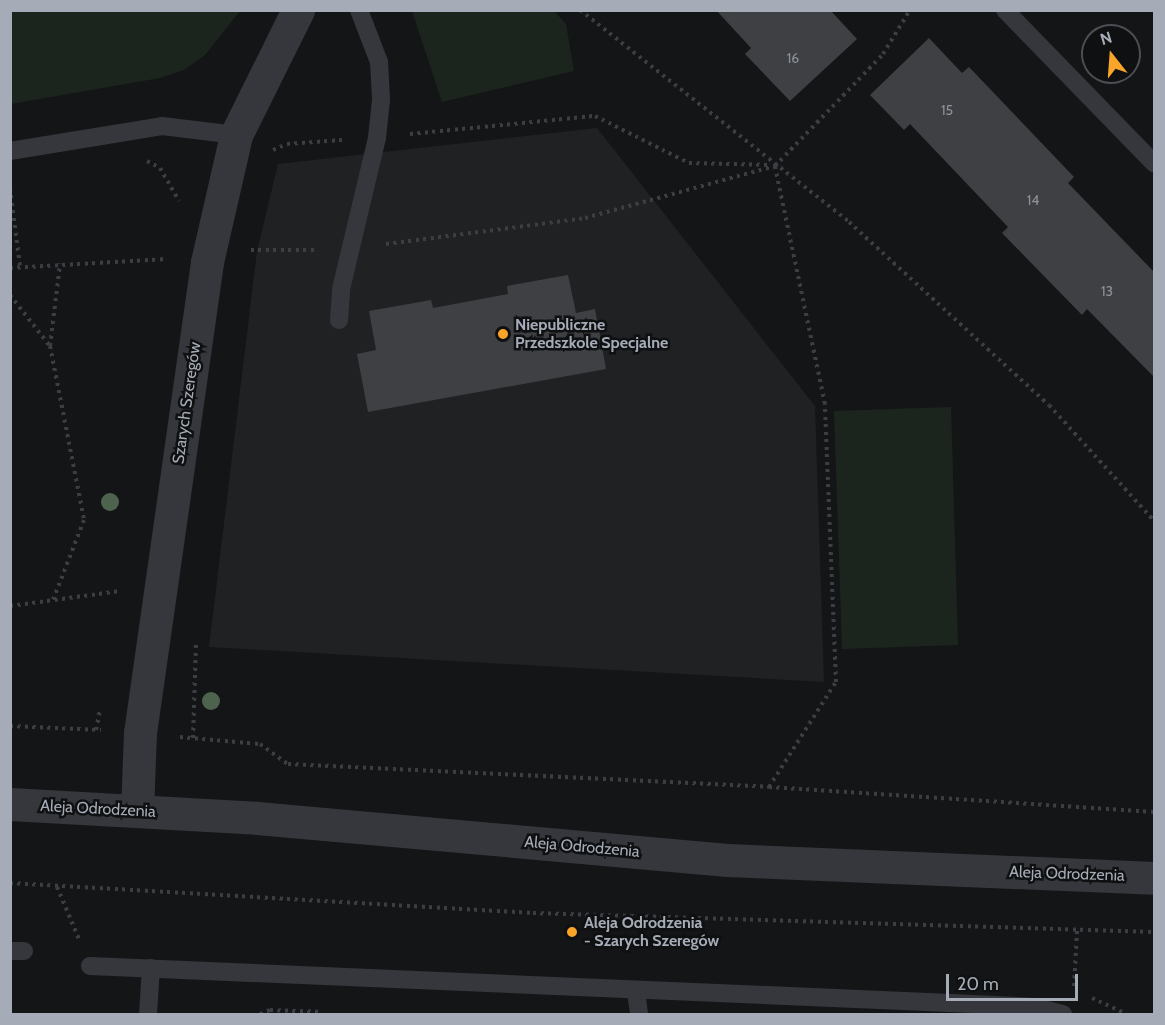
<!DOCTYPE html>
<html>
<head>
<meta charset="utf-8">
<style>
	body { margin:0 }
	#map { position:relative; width:1165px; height:1025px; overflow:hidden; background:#141516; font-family:Cabin,sans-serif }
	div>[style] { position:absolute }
	.built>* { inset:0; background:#202123 }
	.green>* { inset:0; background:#1c251d }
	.building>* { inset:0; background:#3e4043 }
	.path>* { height:4px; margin-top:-2px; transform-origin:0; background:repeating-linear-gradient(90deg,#3b3e43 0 3px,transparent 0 7.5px) }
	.service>* { height:18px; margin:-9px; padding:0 9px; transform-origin:9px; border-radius:9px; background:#35373c }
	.minor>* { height:33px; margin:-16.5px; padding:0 16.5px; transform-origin:16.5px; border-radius:16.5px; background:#35373c }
	.tertiary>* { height:33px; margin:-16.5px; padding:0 16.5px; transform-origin:16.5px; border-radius:16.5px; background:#35373c }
	.trees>* { width:18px; height:18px; margin:-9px; border-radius:50%; background:#4d634e }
	.dots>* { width:16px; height:16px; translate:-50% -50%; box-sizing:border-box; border:3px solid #0f1011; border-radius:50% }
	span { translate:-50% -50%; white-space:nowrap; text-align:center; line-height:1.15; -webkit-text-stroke:5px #0f1011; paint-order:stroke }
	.number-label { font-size:14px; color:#8c919a }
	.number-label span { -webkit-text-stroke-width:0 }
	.poi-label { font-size:16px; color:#a6acb7; font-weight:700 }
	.left { translate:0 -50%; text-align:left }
	.street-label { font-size:16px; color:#a6acb7 }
	.frame { position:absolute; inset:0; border:12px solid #a6acb7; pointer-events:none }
	.north { position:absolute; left:1081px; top:24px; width:60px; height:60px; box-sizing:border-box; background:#0f1011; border:2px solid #4b4e53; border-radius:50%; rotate:343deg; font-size:16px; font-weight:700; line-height:24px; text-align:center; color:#a6acb7 }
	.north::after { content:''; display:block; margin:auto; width:21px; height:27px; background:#faa429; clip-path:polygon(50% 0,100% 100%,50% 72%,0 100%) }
	.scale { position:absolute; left:946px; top:974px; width:132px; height:27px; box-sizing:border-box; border:3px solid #a6acb7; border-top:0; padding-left:8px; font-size:18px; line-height:21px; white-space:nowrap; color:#a6acb7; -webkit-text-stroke:4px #0f1011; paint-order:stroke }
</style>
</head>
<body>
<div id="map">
	<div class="built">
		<i style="clip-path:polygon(597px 128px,815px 406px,824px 682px,209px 647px,257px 251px,278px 164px)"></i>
	</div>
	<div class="green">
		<i style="clip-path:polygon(11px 10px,240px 10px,240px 11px,205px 55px,184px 70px,160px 78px,11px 104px)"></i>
		<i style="clip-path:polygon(412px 11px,554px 11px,566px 24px,574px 71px,442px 102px)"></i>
		<i style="clip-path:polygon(951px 407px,958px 645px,842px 649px,834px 411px)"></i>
	</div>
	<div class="building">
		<i style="clip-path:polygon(716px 10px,830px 10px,857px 39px,790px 101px,745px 54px,751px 48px)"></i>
		<i style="clip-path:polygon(929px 38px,962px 73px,969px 67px,1074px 177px,1068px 183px,1155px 273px,1155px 378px,1087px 309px,1082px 315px,1041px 273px,1002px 233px,1008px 227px,910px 124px,904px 130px,870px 95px)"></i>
		<i style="clip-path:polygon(568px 275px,576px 313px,595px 309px,606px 369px,368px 412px,357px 354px,376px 350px,369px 311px,431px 300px,433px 308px,508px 294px,507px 286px)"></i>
	</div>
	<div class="path">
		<i style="left:580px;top:10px;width:342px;rotate:38.2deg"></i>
		<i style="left:849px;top:222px;width:271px;rotate:42.5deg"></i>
		<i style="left:1049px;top:405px;width:156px;rotate:47.8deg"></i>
		<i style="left:410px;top:134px;width:186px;rotate:-5.6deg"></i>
		<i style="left:595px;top:116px;width:105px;rotate:26.6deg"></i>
		<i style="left:689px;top:163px;width:82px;rotate:1.4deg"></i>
		<i style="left:273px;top:150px;width:15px;rotate:-23deg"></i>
		<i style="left:287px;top:144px;width:55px;rotate:-4.2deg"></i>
		<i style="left:147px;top:161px;width:15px;rotate:28deg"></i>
		<i style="left:160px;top:168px;width:38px;rotate:60deg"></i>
		<i style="left:10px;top:188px;width:79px;rotate:82.7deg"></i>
		<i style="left:386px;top:244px;width:201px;rotate:-7.4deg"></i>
		<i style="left:585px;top:218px;width:197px;rotate:-15.3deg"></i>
		<i style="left:775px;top:166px;width:156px;rotate:-46deg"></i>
		<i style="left:883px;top:54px;width:52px;rotate:-58.5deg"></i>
		<i style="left:251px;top:250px;width:67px"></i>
		<i style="left:10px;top:268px;width:157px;rotate:-3.3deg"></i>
		<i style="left:10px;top:295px;width:65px;rotate:51.9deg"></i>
		<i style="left:50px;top:346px;width:177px;rotate:78.9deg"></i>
		<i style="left:84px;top:520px;width:86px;rotate:111.2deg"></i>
		<i style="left:50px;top:346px;width:83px;rotate:-83deg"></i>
		<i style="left:10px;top:606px;width:111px;rotate:-7.8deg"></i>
		<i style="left:10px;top:726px;width:91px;rotate:2.5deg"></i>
		<i style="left:96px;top:730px;width:20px;rotate:-79deg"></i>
		<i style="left:180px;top:737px;width:80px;rotate:5deg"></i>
		<i style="left:260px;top:744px;width:34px;rotate:36deg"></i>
		<i style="left:288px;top:764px;width:482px;rotate:2.7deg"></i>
		<i style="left:769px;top:787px;width:386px;rotate:3.7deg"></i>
		<i style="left:193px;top:738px;width:96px;rotate:-88.2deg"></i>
		<i style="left:769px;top:787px;width:125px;rotate:-57.5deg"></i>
		<i style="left:836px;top:682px;width:278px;rotate:-92.3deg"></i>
		<i style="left:825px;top:404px;width:243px;rotate:-101.9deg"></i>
		<i style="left:10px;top:883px;width:524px;rotate:3.28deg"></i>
		<i style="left:533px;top:913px;width:621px;rotate:1.75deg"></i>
		<i style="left:57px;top:887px;width:56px;rotate:67.1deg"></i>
		<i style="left:1074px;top:986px;width:56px;rotate:-86.9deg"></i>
		<i style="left:1092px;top:998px;width:38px;rotate:25deg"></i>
		<i style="left:260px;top:1014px;width:11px;rotate:-22deg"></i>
		<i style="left:270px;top:1010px;width:52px;rotate:2.2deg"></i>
	</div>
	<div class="service">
		<i style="left:1005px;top:10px;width:214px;rotate:45.8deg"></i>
		<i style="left:10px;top:151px;width:154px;rotate:-9.3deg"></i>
		<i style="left:162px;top:126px;width:75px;rotate:6.9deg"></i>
		<i style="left:339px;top:320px;width:31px;rotate:-86deg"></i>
		<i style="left:341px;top:289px;width:155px;rotate:-76.6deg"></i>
		<i style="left:377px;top:138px;width:39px;rotate:-84deg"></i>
		<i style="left:381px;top:99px;width:37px;rotate:-93deg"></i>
		<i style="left:379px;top:62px;width:56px;rotate:-111deg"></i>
		<i style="left:10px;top:951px;width:14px"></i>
		<i style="left:90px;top:966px;width:907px;rotate:2.46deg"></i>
		<i style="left:996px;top:1005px;width:40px;rotate:2.9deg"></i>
		<i style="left:1036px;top:1007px;width:28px;rotate:15deg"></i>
		<i style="left:636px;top:992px;width:22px;rotate:82deg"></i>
		<i style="left:148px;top:1014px;width:46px;rotate:-86.3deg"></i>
	</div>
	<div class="minor">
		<i style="left:137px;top:811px;width:78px;rotate:-87.8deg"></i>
		<i style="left:140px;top:733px;width:476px;rotate:-81.9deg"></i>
		<i style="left:207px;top:262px;width:130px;rotate:-77.1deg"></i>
		<i style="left:236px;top:135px;width:140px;rotate:-63.6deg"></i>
	</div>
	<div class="tertiary">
		<i style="left:10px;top:804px;width:247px;rotate:3.2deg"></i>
		<i style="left:257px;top:818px;width:472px;rotate:5.1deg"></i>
		<i style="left:727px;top:860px;width:427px;rotate:2.4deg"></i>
	</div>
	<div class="trees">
		<i style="left:110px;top:502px"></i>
		<i style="left:211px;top:701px"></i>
	</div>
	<div class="dots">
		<i style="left:503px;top:334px;background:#faa429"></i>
		<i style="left:572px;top:932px;background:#faa429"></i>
	</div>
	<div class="number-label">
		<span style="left:793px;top:58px">16</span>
		<span style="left:947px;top:110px">15</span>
		<span style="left:1033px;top:200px">14</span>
		<span style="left:1107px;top:291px">13</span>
	</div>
	<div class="poi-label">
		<span class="left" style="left:515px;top:334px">Niepubliczne<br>Przedszkole Specjalne</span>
		<span class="left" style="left:584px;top:932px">Aleja Odrodzenia<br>- Szarych Szeregów</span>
	</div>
	<div class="street-label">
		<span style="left:187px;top:403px;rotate:-82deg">Szarych Szeregów</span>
		<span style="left:98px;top:809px;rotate:3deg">Aleja Odrodzenia</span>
		<span style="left:582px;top:847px;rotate:5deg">Aleja Odrodzenia</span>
		<span style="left:1067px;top:874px;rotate:2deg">Aleja Odrodzenia</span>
	</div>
	<div class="frame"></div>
	<div class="north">N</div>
	<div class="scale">20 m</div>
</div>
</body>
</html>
